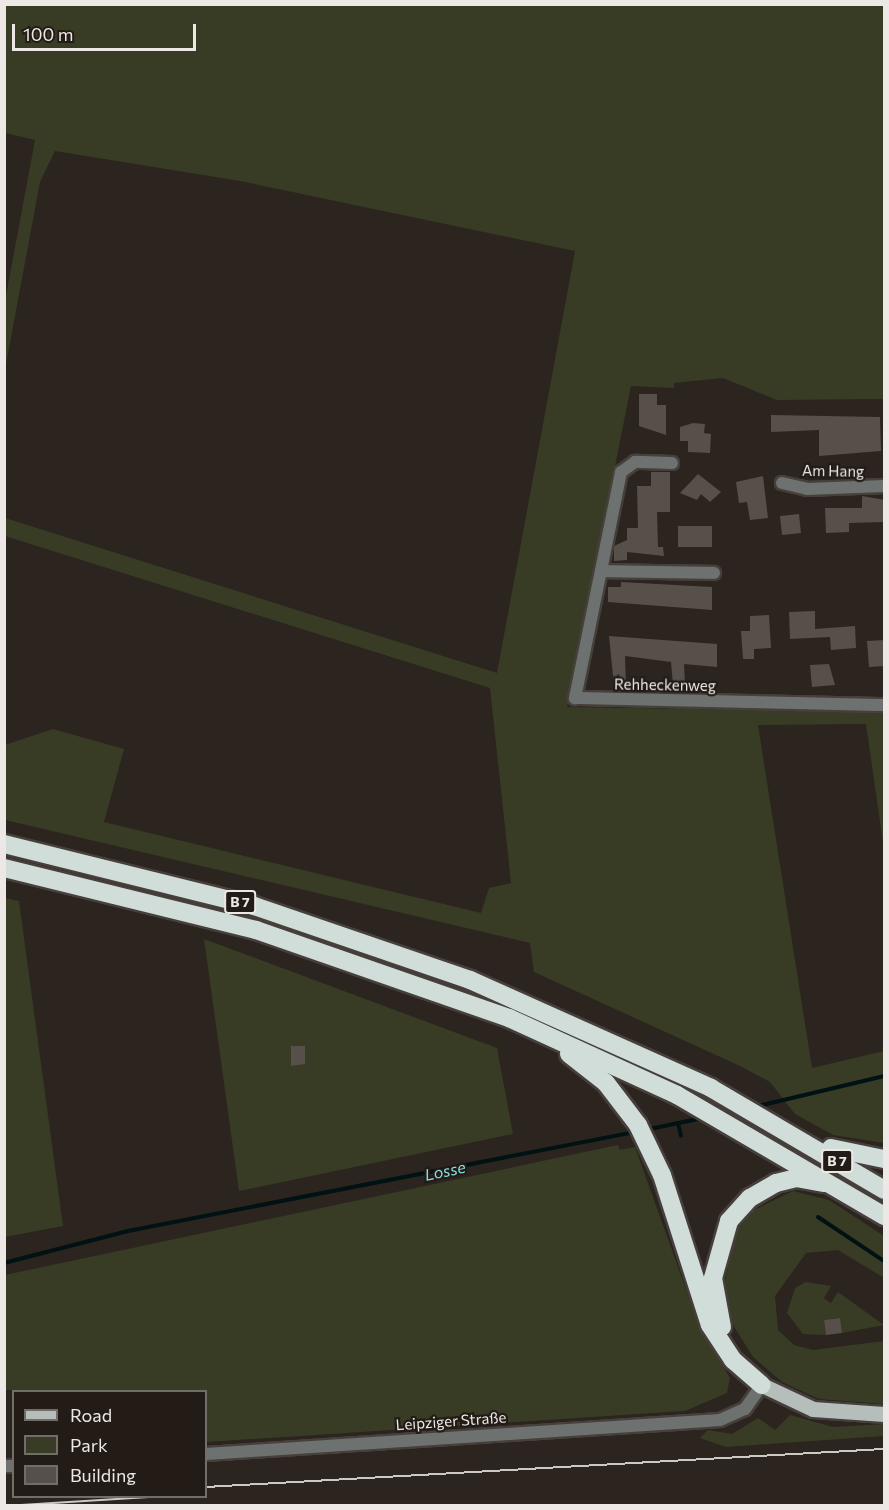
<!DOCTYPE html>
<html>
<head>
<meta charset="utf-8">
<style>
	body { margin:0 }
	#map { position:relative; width:889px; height:1510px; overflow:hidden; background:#2b241f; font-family:Commissioner,sans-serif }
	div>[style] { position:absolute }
	.green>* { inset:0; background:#383c24 }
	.stream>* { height:4px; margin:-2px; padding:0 2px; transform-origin:2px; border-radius:2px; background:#001213 }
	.building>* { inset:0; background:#574f4a }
	.roads { filter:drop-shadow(2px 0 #463f3b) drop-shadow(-2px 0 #463f3b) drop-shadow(0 2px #463f3b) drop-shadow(0 -2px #463f3b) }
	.minor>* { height:12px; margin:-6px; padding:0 6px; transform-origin:6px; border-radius:6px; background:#6d7270 }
	.major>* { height:15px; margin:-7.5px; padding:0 7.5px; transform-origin:7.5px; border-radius:7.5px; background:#b5bebb }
	.highway>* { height:18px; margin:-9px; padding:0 9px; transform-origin:9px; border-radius:9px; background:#d1ddd9 }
	.tram>* { height:1.5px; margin:-0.75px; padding:0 0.75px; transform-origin:0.75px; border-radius:0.75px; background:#cec8c5 }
	span { translate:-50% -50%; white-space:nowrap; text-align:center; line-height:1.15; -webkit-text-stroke:4.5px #221b16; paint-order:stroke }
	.shield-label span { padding:2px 4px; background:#221b16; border:2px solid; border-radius:4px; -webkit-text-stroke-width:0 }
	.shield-label { font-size:14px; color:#ede8e5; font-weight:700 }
	.street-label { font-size:15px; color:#ede8e5 }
	.water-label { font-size:16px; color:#8adce0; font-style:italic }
	.frame { position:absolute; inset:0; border:6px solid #ede8e5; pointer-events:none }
	.legend { position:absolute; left:12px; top:1390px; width:195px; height:108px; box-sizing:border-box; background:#221b16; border:2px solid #736d69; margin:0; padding:8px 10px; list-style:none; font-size:18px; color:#ede8e5 }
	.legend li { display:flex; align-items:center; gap:12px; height:30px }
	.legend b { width:30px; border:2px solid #736d69 }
	.scale { position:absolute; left:12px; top:24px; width:184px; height:27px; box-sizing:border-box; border:3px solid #ede8e5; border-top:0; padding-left:8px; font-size:18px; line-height:21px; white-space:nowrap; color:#ede8e5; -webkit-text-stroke:4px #221b16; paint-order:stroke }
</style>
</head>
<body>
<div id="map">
	<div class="green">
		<i style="clip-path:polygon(4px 5px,884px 5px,884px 399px,777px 400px,723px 378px,674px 383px,674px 388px,631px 386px,567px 707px,884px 712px,884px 850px,866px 724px,758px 725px,812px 1068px,884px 1051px,884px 1143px,833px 1135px,795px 1114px,770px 1082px,740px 1066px,534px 972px,530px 943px,5px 820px,5px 745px,53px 729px,124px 749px,104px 822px,481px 913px,489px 888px,511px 883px,490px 688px,5px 536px,5px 518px,497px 673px,575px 251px,240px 181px,55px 151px,40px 182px,5px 370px,5px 301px,35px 140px,5px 133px)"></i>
		<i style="clip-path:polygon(5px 898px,19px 901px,63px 1226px,5px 1237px)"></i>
		<i style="clip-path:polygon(204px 939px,497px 1048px,513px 1134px,239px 1191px)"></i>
		<i style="clip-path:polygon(618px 1145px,620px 1150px,635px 1147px,700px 1328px,730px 1378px,727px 1393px,685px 1411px,206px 1442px,206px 1392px,5px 1390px,5px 1275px)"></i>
		<i style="clip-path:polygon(793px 1191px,829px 1200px,884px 1236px,884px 1278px,838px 1250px,806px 1253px,775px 1296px,778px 1330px,794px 1345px,813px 1350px,884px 1341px,884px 1404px,819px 1399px,782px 1382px,753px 1357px,733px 1325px,724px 1287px,735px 1233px,754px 1210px)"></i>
		<i style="clip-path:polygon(806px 1282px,831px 1286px,824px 1298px,831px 1303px,838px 1292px,884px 1325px,842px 1333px,839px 1318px,824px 1320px,826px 1335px,803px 1334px,787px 1313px,795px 1288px)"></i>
		<i style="clip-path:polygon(790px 1415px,833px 1427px,884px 1424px,884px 1436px,726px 1447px,700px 1438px,708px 1430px,732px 1434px,758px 1418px,775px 1430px)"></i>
	</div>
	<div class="stream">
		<i style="left:754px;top:1107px;width:134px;rotate:-13.4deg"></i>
		<i style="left:722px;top:1114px;width:16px;rotate:-14deg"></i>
		<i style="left:678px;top:1123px;width:13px;rotate:77deg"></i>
		<i style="left:645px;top:1130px;width:59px;rotate:-11.7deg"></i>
		<i style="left:818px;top:1217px;width:79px;rotate:33.7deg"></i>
		<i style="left:4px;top:1263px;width:128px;rotate:-14.5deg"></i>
		<i style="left:128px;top:1231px;width:517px;rotate:-11.05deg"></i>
	</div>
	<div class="building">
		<i style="clip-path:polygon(639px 394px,657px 394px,657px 405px,666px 405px,666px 435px,639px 426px)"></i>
		<i style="clip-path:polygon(771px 415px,880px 417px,881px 451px,819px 456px,819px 430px,771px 432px)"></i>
		<i style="clip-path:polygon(693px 423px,705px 424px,704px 433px,711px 434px,710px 453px,688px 452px,688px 441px,680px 441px,680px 427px)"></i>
		<i style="clip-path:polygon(651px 472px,670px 472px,670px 512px,657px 512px,658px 547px,663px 547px,664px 556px,627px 552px,627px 560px,614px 561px,614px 546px,627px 540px,627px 528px,638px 528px,637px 486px,651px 486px)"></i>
		<i style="clip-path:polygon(698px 474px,721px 492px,710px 502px,701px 494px,697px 500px,680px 493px)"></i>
		<i style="clip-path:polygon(763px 476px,768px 518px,750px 520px,747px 502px,739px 503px,736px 482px)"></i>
		<i style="clip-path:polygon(862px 496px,885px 500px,885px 522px,849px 523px,849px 532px,826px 533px,825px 508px,862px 508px)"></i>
		<i style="clip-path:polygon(799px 514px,801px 533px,782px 535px,780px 516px)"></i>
		<i style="clip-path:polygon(678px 526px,712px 526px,712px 547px,678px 547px)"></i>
		<i style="clip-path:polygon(621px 582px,712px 587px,712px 610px,608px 602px,608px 587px,621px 587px)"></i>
		<i style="clip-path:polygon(815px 611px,815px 629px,855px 626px,856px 648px,831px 650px,830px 637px,790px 639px,789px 612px)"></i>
		<i style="clip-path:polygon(769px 615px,771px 648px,754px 649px,754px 659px,743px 659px,741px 631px,750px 631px,750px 616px)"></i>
		<i style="clip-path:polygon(609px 636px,717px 644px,717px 667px,684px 664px,685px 684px,673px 685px,671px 662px,625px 656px,626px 686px,614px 686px)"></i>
		<i style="clip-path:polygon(885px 640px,885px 666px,869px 667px,867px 641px)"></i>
		<i style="clip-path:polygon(829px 664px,835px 685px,812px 687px,810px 665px)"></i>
		<i style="clip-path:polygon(291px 1046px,305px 1046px,305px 1064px,291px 1066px)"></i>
		<i style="clip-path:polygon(840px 1318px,842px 1333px,826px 1335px,824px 1320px)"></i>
	</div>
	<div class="roads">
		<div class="minor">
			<i style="left:672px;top:463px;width:37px;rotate:-178deg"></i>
			<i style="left:635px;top:462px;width:17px;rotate:144deg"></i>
			<i style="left:621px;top:472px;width:231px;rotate:101.5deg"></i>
			<i style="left:575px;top:698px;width:309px;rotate:1.3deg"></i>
			<i style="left:782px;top:483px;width:26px;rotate:13deg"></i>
			<i style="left:807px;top:489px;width:77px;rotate:-2.2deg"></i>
			<i style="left:601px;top:571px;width:113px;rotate:1deg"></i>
			<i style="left:206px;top:1454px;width:515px;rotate:-3.78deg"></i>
			<i style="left:720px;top:1420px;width:27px;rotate:-24deg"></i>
			<i style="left:745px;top:1409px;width:29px;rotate:-55deg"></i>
			<i style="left:4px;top:1466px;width:10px"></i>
		</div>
		<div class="major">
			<i style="left:762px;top:1385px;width:56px;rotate:25.2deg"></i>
			<i style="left:813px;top:1409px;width:71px;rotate:4deg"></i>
		</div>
		<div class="highway">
			<i style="left:4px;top:844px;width:258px;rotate:13.9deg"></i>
			<i style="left:254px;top:906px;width:228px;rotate:18.9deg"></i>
			<i style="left:470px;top:980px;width:264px;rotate:24.1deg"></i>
			<i style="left:711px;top:1088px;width:201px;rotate:30.5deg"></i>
			<i style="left:4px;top:868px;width:260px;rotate:13.8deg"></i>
			<i style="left:256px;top:930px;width:268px;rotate:19.2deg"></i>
			<i style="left:509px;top:1018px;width:185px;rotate:24.6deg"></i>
			<i style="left:677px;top:1095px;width:240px;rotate:30.3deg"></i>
			<i style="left:569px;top:1054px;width:47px;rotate:38.1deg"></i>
			<i style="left:606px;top:1083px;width:53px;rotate:52.7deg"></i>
			<i style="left:638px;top:1125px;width:55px;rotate:64.4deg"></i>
			<i style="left:662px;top:1175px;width:157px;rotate:72.3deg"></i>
			<i style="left:710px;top:1325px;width:42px;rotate:56.7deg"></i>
			<i style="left:733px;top:1360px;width:38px;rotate:41deg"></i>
			<i style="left:831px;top:1148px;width:54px;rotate:11.7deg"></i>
			<i style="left:722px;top:1327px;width:50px;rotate:-100.4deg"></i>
			<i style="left:713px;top:1278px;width:59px;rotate:-74.3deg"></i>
			<i style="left:729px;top:1221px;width:31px;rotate:-48deg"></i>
			<i style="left:750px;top:1198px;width:30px;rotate:-30deg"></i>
			<i style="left:776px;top:1183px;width:21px;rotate:-14deg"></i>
			<i style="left:796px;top:1178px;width:29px;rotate:10deg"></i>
		</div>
	</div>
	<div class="tram">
		<i style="left:206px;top:1487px;width:679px;rotate:-3.21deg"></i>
		<i style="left:5px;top:1506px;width:160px;rotate:-3.6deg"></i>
	</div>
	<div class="shield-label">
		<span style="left:240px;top:902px">B 7</span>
		<span style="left:837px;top:1161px">B 7</span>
	</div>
	<div class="street-label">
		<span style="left:833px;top:471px;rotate:1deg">Am Hang</span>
		<span style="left:665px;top:685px;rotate:1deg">Rehheckenweg</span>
		<span style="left:451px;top:1421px;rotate:-4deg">Leipziger Straße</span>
	</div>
	<div class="water-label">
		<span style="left:445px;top:1171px;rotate:-12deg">Losse</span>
	</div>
	<div class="frame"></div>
	<ul class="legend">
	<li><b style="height:8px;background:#b5bebb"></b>Road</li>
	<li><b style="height:16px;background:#383c24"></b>Park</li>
	<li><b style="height:16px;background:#574f4a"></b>Building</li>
	</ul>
	<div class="scale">100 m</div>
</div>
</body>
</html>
